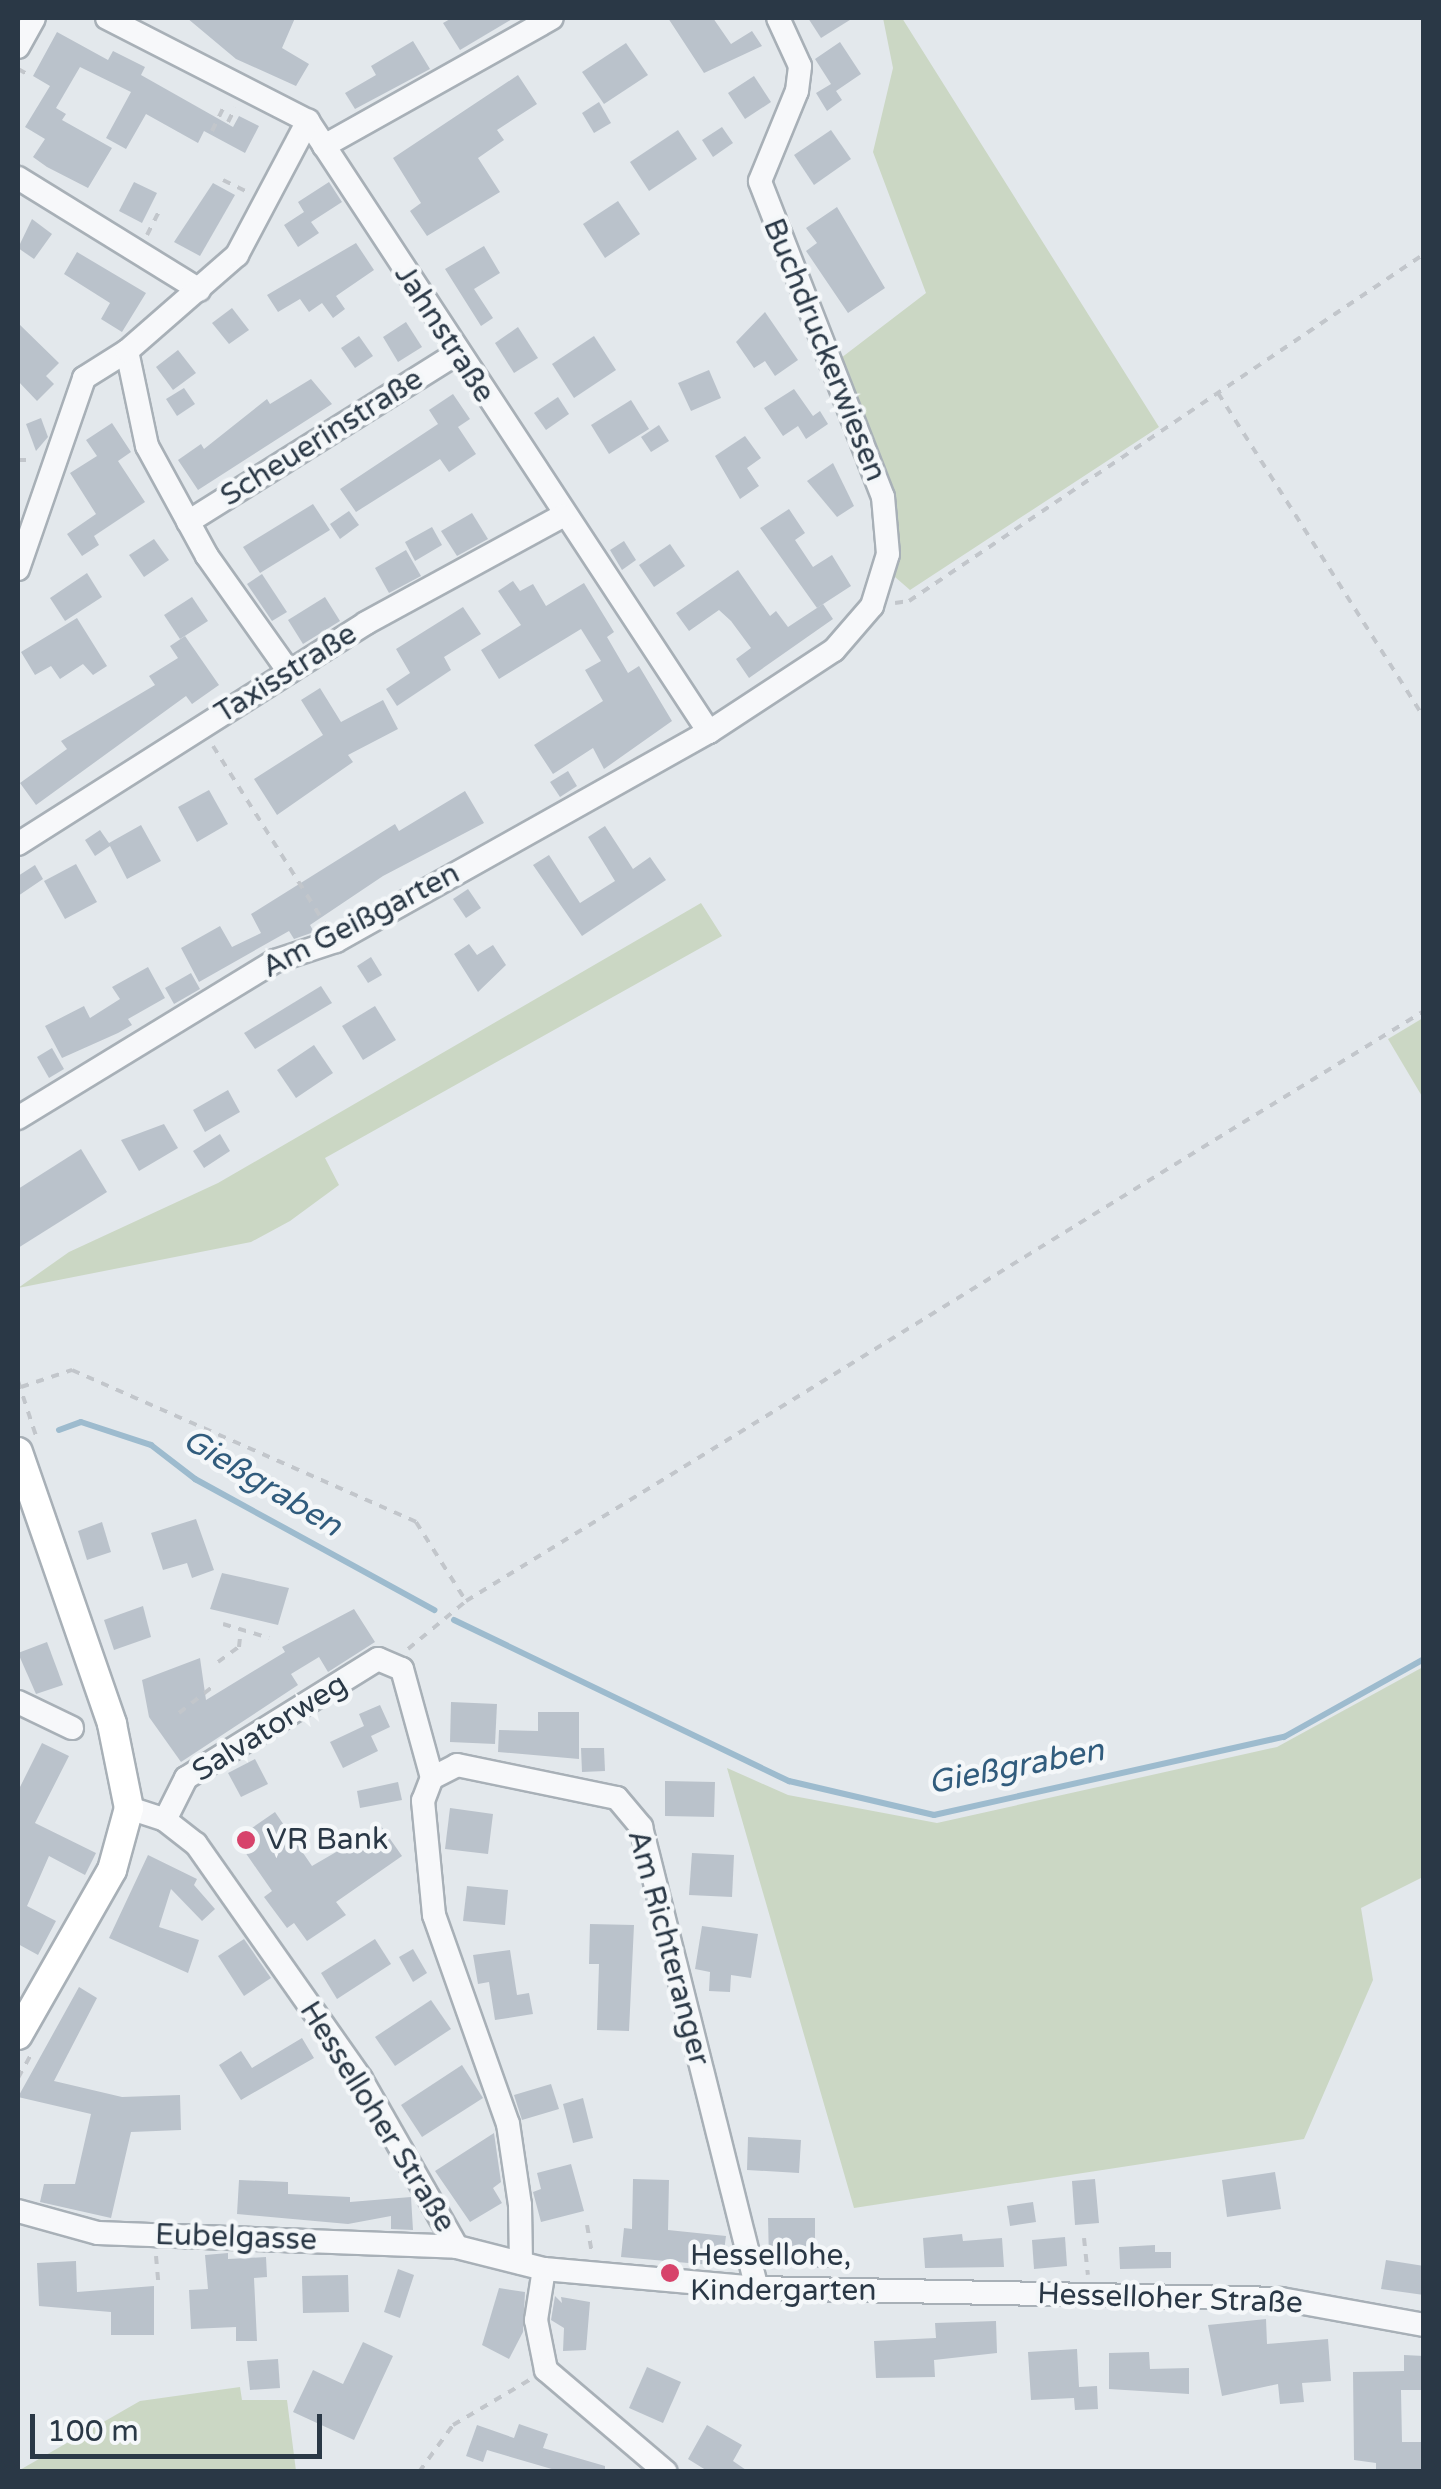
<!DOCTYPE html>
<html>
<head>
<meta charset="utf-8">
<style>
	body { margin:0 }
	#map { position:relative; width:1441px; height:2489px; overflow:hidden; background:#e3e8ec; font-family:"Varela Round",sans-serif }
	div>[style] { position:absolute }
	.green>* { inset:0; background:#cbd7c4 }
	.stream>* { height:6px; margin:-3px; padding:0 3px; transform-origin:3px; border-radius:3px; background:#9dbbce }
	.building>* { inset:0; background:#bac2cb }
	.path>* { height:4px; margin-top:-2px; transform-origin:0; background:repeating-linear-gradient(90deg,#c2c6cb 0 8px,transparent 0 16px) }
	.roads { filter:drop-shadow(2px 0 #a8b0b7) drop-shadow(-2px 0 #a8b0b7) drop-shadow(0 2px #a8b0b7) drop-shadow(0 -2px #a8b0b7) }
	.minor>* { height:22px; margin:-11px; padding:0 11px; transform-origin:11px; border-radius:11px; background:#f7f8fa }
	.major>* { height:28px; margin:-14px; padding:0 14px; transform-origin:14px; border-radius:14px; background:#fff }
	.dots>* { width:28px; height:28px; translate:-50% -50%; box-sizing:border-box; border:5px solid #f4f7f9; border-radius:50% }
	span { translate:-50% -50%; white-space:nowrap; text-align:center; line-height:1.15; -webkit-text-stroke:9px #f4f7f9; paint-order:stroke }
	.street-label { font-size:30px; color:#2a3846 }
	.poi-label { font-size:30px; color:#2a3846 }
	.left { translate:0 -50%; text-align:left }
	.water-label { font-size:32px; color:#315c7d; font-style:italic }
	.frame { position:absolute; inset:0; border:20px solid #2a3846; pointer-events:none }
	.scale { position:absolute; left:30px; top:2414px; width:292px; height:45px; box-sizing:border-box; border:5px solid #2a3846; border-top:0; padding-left:12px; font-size:30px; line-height:35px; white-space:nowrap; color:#2a3846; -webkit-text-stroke:8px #f4f7f9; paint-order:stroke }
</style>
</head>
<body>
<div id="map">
	<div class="green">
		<i style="clip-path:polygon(883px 18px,902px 18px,1159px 427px,910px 590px,895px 577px,896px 503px,841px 358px,926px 293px,873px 152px,893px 68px)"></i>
		<i style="clip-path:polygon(701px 903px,722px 936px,325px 1158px,339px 1185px,290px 1221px,251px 1242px,18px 1288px,69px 1252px,218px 1183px)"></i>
		<i style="clip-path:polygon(1423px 1018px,1423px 1098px,1388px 1039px)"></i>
		<i style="clip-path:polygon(1423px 1667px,1423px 1877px,1361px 1908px,1373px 1980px,1304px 2139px,854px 2208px,727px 1768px,788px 1795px,937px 1823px,1277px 1747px)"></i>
		<i style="clip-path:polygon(240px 2387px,242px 2400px,287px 2400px,296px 2471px,18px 2471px,140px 2401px)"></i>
	</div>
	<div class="stream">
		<i style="left:59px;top:1430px;width:23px;rotate:-20deg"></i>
		<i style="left:81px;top:1422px;width:74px;rotate:18.2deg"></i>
		<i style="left:151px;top:1445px;width:56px;rotate:37.7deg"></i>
		<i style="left:195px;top:1479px;width:273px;rotate:28.7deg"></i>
		<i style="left:454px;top:1620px;width:372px;rotate:25.7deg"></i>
		<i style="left:789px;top:1781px;width:149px;rotate:13.2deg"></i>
		<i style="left:934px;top:1815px;width:359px;rotate:-12.6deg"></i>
		<i style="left:1284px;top:1737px;width:160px;rotate:-29.1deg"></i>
	</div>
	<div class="building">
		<i style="clip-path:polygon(187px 18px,295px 18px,282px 48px,309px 64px,296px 86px,236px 59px)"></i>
		<i style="clip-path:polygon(452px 18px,514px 18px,460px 50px,443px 23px)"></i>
		<i style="clip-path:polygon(668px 18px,713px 18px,731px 44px,752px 31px,762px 46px,704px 73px)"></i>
		<i style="clip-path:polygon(808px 18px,853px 18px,821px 38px)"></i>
		<i style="clip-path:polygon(57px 32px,108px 60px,113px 51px,145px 67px,141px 75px,233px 127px,239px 116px,259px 126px,245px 153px,204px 131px,198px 143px,146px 114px,126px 149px,106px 138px,131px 92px,80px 67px,56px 108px,66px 114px,62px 120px,112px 148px,88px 188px,47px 167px,33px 157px,45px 139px,25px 127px,50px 86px,33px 76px)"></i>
		<i style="clip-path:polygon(413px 41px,430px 69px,355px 109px,345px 93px,376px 75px,371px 66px)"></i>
		<i style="clip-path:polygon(840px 42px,861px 74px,836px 91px,842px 100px,827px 111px,816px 93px,831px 84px,815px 59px)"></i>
		<i style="clip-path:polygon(626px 43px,648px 75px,604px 104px,582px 72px)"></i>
		<i style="clip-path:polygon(518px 75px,537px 104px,497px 130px,504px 140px,478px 158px,500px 192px,427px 236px,410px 211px,421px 203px,393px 158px)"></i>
		<i style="clip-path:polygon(754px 76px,771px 102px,745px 119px,728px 93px)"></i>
		<i style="clip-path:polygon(599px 102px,611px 123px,594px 133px,582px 113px)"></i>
		<i style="clip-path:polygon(722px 127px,733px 143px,713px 157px,702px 140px)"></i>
		<i style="clip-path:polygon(678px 130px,697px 159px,649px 191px,630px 162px)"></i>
		<i style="clip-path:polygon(831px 130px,851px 159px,814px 185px,794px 155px)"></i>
		<i style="clip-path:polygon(134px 182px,157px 193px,142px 223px,119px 211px)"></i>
		<i style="clip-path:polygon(329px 182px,342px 202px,311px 222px,319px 233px,298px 247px,284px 225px,304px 212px,298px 202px)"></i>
		<i style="clip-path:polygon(213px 183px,235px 195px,200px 256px,174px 242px)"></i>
		<i style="clip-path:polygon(618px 201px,640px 234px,605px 258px,583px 224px)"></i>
		<i style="clip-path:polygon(837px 207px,885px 288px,848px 313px,806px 251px,817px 243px,806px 228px)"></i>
		<i style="clip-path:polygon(32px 219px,52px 234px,34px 259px,18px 248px)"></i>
		<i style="clip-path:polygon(356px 243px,374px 270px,336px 296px,345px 309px,333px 318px,322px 303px,309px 312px,300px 299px,278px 312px,267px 295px)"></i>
		<i style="clip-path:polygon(484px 246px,500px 273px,474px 289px,493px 318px,481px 326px,445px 269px)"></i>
		<i style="clip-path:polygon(77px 252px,146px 293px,122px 332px,101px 319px,110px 303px,64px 274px)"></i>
		<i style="clip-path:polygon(232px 308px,249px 330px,229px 344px,212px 323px)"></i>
		<i style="clip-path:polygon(765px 312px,798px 360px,775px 376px,765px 361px,754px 368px,736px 342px)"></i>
		<i style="clip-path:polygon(406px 322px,422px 347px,398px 362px,383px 337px)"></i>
		<i style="clip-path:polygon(18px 323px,59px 363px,46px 376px,54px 384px,37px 401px,18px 381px)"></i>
		<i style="clip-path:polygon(518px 327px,538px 358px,514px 373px,495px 343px)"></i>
		<i style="clip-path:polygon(359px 336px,373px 356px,355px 368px,341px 348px)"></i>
		<i style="clip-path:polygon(594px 336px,616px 370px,574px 398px,552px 364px)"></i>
		<i style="clip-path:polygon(178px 350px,196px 373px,173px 390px,156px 367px)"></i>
		<i style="clip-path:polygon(709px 370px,721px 398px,691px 411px,678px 383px)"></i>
		<i style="clip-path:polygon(311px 379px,332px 404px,198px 490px,178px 460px,201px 444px,204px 449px,267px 399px,270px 404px)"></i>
		<i style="clip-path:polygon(184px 388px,195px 404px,177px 416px,166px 399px)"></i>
		<i style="clip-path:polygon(794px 389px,813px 416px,820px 411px,828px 424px,806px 439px,798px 426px,783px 436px,764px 408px)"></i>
		<i style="clip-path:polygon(453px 394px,470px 419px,458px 427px,476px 454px,449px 472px,440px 459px,356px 512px,340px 489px,438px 424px,429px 410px)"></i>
		<i style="clip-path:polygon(558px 397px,569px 414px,546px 430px,534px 413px)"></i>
		<i style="clip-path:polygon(631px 400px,649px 429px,609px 454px,591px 425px)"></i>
		<i style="clip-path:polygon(41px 418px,48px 437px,36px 451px,26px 424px)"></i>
		<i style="clip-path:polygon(112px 423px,131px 452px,118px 461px,145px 502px,94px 536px,99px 545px,82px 556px,67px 534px,96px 514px,70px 473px,97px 456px,86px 440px)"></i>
		<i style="clip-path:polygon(659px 425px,669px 441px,651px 452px,641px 437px)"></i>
		<i style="clip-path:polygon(745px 436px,761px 458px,747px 468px,759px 486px,740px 499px,715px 456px)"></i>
		<i style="clip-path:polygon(833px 463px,854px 506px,837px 517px,807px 481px)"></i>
		<i style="clip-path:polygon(313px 504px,330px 530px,260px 573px,243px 547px)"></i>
		<i style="clip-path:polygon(789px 509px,805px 533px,795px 540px,813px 567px,832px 555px,851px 586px,817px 608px,760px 528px)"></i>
		<i style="clip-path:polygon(349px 511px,359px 525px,340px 539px,330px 524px)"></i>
		<i style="clip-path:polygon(472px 513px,488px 539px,457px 556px,441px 531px)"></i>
		<i style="clip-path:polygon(432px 527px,442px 545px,415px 561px,405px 542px)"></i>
		<i style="clip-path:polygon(154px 539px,169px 560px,144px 577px,129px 555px)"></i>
		<i style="clip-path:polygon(624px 541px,636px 560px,622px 570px,610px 550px)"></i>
		<i style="clip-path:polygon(670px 544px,685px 566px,654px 587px,639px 565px)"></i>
		<i style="clip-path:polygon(406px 550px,421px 576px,389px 593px,375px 568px)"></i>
		<i style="clip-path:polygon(738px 570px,770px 616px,776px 611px,788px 627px,823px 604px,833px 619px,749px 678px,736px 659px,751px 648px,731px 621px,719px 610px,689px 631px,676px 613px)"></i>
		<i style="clip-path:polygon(87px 573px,102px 597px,65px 621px,50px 598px)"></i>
		<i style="clip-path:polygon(262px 574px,287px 612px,272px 621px,247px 584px)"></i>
		<i style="clip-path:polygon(513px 581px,520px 591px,533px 584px,546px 606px,584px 583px,614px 632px,607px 637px,628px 673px,639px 666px,672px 721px,604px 769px,593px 748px,553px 774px,534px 745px,603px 701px,585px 670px,601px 661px,581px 629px,499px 679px,481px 650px,521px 625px,498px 591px)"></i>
		<i style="clip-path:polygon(192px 597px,208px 621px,180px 639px,164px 615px)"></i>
		<i style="clip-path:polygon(325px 597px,340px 621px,303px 644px,288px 620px)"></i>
		<i style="clip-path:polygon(463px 607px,481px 634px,444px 657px,451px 670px,397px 706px,386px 689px,410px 673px,396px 649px)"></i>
		<i style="clip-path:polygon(77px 618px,107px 666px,93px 675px,83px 664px,60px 679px,51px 666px,35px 675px,21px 652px)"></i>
		<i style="clip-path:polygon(185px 636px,219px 685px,192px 704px,186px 696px,36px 805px,20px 783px,67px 749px,61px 741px,155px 685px,149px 676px,178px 658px,170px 646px)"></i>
		<i style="clip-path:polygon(320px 688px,341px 722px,383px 700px,398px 729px,348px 755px,353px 762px,277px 815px,254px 779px,323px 735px,301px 700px)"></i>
		<i style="clip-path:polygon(568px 771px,577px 786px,560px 797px,550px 782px)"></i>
		<i style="clip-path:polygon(209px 790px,228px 824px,197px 842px,178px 807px)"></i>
		<i style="clip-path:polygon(465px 791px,484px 823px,383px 876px,310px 925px,314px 932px,294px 939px,289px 931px,199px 982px,181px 948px,220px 926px,232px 947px,261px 933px,251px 914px,395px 824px,399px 831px)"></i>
		<i style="clip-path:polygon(141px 825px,161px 861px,127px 879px,110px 846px,95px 856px,85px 840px,100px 830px,109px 843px)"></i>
		<i style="clip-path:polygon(605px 826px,633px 869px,650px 857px,666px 880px,582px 936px,533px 865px,549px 855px,580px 903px,615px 881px,588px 837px)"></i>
		<i style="clip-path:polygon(76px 864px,97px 902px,65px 919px,44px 881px)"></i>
		<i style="clip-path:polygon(35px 865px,43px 879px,18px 896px,18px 876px)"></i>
		<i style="clip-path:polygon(468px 889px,481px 908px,466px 918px,453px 899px)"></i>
		<i style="clip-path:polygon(469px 944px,477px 955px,493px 945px,506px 965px,478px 992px,454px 954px)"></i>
		<i style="clip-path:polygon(371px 957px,382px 975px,368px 983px,357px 966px)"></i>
		<i style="clip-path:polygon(148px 967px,165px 998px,128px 1019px,132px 1025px,118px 1033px,62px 1058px,45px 1026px,84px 1006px,90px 1018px,120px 999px,112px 987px)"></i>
		<i style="clip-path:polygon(191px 973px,200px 989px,174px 1004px,165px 988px)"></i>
		<i style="clip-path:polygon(321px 986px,332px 1003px,255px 1049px,244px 1033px)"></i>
		<i style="clip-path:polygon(375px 1006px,396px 1040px,363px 1060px,342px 1026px)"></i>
		<i style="clip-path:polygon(314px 1045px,333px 1073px,296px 1098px,277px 1070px)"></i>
		<i style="clip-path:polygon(52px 1048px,64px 1069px,49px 1078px,37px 1057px)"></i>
		<i style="clip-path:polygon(228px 1090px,240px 1112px,205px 1132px,193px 1110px)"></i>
		<i style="clip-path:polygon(164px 1124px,178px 1148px,139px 1171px,121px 1140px)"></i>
		<i style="clip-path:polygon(220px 1134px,230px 1151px,204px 1168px,193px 1151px)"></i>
		<i style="clip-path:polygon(81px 1149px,107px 1192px,18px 1248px,18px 1189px)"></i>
		<i style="clip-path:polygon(196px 1519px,214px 1570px,192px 1578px,187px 1563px,163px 1570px,151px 1533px)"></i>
		<i style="clip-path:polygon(102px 1522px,111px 1552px,87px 1560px,78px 1531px)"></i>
		<i style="clip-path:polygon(222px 1573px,289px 1588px,278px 1625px,210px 1609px)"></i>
		<i style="clip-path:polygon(143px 1606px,151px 1637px,114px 1650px,104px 1620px)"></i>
		<i style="clip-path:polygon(354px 1609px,375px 1642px,328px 1672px,319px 1657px,291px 1674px,298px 1685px,181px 1762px,149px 1717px,142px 1680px,200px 1658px,206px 1700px,285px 1652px,282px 1647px)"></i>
		<i style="clip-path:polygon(47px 1642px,63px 1685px,36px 1694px,18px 1653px)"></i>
		<i style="clip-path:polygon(451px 1702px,497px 1704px,495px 1744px,450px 1742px)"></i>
		<i style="clip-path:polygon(380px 1705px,390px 1727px,371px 1736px,378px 1751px,343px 1768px,330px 1742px,364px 1726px,359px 1714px)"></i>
		<i style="clip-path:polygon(538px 1712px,579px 1712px,579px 1759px,498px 1752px,499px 1730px,538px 1731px)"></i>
		<i style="clip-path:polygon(42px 1743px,69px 1756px,35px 1823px,96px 1853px,85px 1875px,49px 1856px,27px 1906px,56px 1921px,38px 1955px,18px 1944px,18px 1791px)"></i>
		<i style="clip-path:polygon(581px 1748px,604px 1748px,605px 1771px,582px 1772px)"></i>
		<i style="clip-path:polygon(255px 1759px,268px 1784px,241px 1797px,228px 1773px)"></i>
		<i style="clip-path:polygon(665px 1781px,715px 1782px,714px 1817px,665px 1816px)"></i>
		<i style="clip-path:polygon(398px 1782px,402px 1800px,360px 1808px,357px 1791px)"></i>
		<i style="clip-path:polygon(450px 1808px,493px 1814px,488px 1854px,445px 1849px)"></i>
		<i style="clip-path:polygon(275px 1812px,312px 1866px,381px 1826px,402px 1856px,336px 1902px,346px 1915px,307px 1941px,294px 1923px,287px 1928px,264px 1897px,272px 1891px,236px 1839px)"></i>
		<i style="clip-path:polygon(692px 1853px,734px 1855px,732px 1897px,689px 1895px)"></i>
		<i style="clip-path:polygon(148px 1855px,197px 1879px,194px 1885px,215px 1909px,202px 1921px,171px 1889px,159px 1927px,199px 1940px,188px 1973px,109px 1938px)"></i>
		<i style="clip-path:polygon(467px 1886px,508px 1890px,505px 1925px,463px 1921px)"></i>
		<i style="clip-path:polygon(590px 1924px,634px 1925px,629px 2031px,597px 2030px,599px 1964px,589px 1964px)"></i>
		<i style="clip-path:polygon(702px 1926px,758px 1934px,751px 1978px,731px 1975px,730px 1992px,709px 1991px,710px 1972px,695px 1969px)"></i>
		<i style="clip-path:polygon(244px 1939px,271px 1978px,244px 1996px,218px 1956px)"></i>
		<i style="clip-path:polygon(375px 1939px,391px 1964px,337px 1999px,321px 1973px)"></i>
		<i style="clip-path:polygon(413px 1949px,427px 1973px,413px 1982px,399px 1957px)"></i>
		<i style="clip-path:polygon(510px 1950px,517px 1995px,529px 1993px,533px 2014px,495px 2020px,489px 1982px,478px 1984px,473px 1955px)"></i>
		<i style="clip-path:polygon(79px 1987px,97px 1998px,54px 2081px,122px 2097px,180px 2095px,181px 2130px,131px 2132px,111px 2218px,40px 2202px,44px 2184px,75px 2184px,91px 2114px,18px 2097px)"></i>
		<i style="clip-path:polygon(431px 2000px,451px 2029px,395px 2066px,375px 2037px)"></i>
		<i style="clip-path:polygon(302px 2038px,314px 2058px,241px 2100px,219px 2065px,241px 2051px,252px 2068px)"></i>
		<i style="clip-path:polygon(462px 2065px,483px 2098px,422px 2137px,401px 2105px)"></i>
		<i style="clip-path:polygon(551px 2084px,559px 2109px,522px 2120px,514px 2095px)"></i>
		<i style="clip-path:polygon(583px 2098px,593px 2138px,573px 2143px,563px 2104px)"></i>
		<i style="clip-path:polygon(494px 2133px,501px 2182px,493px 2188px,502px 2203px,470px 2222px,435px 2171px)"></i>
		<i style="clip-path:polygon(748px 2137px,801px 2140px,799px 2173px,747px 2170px)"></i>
		<i style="clip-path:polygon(571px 2164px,584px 2211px,541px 2222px,533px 2192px,541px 2189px,537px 2173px)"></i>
		<i style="clip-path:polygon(1275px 2172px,1281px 2209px,1227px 2217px,1222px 2180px)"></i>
		<i style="clip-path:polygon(633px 2179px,669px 2180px,668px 2230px,726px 2236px,722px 2266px,621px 2257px,624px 2228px,632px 2229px)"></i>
		<i style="clip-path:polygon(1095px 2179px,1099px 2223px,1075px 2225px,1072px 2181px)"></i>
		<i style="clip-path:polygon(239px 2180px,288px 2182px,288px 2194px,350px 2197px,350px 2202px,411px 2197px,413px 2230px,391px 2229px,391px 2216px,348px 2224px,237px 2214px)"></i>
		<i style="clip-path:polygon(1033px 2202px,1036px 2222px,1010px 2226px,1007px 2206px)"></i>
		<i style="clip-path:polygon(768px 2218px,815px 2218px,815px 2259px,769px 2259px)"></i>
		<i style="clip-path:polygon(962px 2234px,963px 2241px,1002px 2238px,1004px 2267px,925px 2268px,923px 2238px)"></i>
		<i style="clip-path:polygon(1065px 2237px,1067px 2266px,1034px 2269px,1032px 2240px)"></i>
		<i style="clip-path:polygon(1155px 2245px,1155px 2252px,1171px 2252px,1171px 2268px,1120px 2269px,1119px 2247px)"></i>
		<i style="clip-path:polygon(817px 2251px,843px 2251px,843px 2268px,817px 2268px)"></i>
		<i style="clip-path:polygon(228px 2253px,228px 2259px,266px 2257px,267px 2277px,254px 2278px,257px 2341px,236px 2341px,236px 2327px,191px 2329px,189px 2290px,208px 2289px,205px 2255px)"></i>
		<i style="clip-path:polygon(1386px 2260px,1424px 2266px,1424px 2295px,1381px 2289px)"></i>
		<i style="clip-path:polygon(76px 2261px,77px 2292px,154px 2286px,154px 2335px,111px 2335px,111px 2312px,39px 2306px,37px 2263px)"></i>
		<i style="clip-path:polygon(398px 2269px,414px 2275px,400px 2318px,384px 2312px)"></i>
		<i style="clip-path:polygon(348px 2275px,349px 2312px,303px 2313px,302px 2276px)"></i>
		<i style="clip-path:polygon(499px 2288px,525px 2292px,523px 2332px,509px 2359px,482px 2345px)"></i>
		<i style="clip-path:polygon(555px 2296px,562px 2303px,561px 2297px,590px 2302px,586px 2350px,563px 2351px,564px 2328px,551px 2320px)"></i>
		<i style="clip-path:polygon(1266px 2319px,1267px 2344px,1328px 2339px,1331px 2381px,1302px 2383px,1304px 2402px,1280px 2404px,1278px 2384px,1222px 2396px,1208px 2325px)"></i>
		<i style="clip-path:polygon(996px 2321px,997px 2353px,934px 2360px,935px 2377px,876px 2378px,874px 2341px,936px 2338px,935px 2323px)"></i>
		<i style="clip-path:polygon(363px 2342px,393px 2356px,354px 2440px,293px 2412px,313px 2370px,343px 2384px)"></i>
		<i style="clip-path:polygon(1077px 2349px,1079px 2387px,1097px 2386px,1098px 2409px,1075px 2410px,1074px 2398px,1031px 2400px,1028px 2352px)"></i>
		<i style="clip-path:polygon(1149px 2352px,1150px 2369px,1189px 2368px,1189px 2394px,1109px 2389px,1109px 2353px)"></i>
		<i style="clip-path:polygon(1404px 2355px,1424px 2356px,1424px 2390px,1401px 2390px,1402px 2442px,1424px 2442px,1424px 2472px,1376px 2472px,1376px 2463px,1354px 2460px,1353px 2372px,1404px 2371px)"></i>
		<i style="clip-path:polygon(278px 2359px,280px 2388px,250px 2390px,247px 2361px)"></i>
		<i style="clip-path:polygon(647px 2367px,681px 2382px,663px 2423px,629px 2408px)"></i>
		<i style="clip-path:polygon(519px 2424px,548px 2434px,543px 2448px,605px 2466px,605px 2472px,562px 2472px,487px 2450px,483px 2462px,466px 2456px,477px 2425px,514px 2438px)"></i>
		<i style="clip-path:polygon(707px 2425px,742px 2445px,733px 2461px,749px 2472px,709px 2472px,688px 2459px)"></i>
	</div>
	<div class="path">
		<i style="left:18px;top:69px;width:10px;rotate:29deg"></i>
		<i style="left:228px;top:122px;width:16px;rotate:-63deg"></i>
		<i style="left:212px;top:131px;width:30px;rotate:-64deg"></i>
		<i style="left:223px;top:180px;width:25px;rotate:26deg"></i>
		<i style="left:147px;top:235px;width:30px;rotate:-63deg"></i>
		<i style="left:1218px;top:393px;width:384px;rotate:57.6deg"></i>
		<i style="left:18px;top:460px;width:15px"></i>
		<i style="left:895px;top:603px;width:14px;rotate:-8deg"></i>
		<i style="left:909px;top:601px;width:621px;rotate:-33.97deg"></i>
		<i style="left:213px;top:746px;width:210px;rotate:57.8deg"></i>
		<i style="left:18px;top:1381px;width:61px;rotate:71.9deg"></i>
		<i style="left:21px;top:1387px;width:54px;rotate:-18.4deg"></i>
		<i style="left:72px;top:1370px;width:376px;rotate:23.8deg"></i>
		<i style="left:416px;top:1522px;width:93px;rotate:57.7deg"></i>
		<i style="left:223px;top:1624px;width:48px;rotate:16.9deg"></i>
		<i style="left:408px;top:1649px;width:75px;rotate:-39.6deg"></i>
		<i style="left:466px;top:1601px;width:1125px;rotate:-31.63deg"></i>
		<i style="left:218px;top:1662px;width:26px;rotate:-36deg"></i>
		<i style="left:239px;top:1647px;width:18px;rotate:-84deg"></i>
		<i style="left:179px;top:1713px;width:47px;rotate:-38.1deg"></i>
		<i style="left:18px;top:2078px;width:25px;rotate:-61deg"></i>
		<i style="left:587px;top:2225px;width:29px;rotate:80deg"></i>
		<i style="left:1084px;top:2238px;width:37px;rotate:84deg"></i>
		<i style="left:156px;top:2256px;width:25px;rotate:85deg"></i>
		<i style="left:419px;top:2472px;width:58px;rotate:-54.1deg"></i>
		<i style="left:453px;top:2425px;width:91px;rotate:-30.5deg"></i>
	</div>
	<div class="roads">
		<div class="minor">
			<i style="left:107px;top:18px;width:226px;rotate:27.1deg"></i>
			<i style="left:308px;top:121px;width:731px;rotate:56.72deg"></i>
			<i style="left:18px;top:47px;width:33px;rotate:-61deg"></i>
			<i style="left:324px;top:146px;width:261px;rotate:-29.3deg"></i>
			<i style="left:18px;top:178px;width:213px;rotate:31.7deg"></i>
			<i style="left:127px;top:351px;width:97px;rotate:78.1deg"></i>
			<i style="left:147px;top:446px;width:125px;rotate:61.4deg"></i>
			<i style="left:207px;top:556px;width:142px;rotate:54.7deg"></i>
			<i style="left:188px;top:522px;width:316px;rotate:-32.1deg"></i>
			<i style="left:18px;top:569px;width:202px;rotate:-70.9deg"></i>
			<i style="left:84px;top:378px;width:51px;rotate:-32.1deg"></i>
			<i style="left:127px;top:351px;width:146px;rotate:-41.1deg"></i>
			<i style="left:237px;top:255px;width:152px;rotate:-62.1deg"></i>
			<i style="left:18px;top:844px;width:412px;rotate:-32.4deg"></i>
			<i style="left:366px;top:623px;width:223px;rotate:-28.6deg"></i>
			<i style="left:18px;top:1118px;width:301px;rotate:-31.4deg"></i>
			<i style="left:275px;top:961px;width:64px;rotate:-18.2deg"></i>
			<i style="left:336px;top:941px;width:428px;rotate:-29.3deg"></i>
			<i style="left:709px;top:732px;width:149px;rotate:-33.3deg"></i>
			<i style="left:834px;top:650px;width:58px;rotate:-49.2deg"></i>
			<i style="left:872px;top:606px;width:54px;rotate:-72.9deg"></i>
			<i style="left:888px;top:554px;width:57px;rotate:-95deg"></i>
			<i style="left:883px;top:497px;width:339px;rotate:-111.3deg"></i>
			<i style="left:760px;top:181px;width:97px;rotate:-67.7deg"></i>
			<i style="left:797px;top:91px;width:25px;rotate:-83deg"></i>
			<i style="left:800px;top:66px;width:53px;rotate:-114.6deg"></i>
			<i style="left:18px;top:1702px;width:60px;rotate:25.7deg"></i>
			<i style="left:129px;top:1808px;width:38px;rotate:18deg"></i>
			<i style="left:165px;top:1820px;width:39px;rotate:38deg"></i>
			<i style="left:196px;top:1844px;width:287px;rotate:54.9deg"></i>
			<i style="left:361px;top:2079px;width:193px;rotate:60.3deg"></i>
			<i style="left:165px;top:1820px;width:47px;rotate:-63.4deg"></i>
			<i style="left:186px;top:1778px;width:226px;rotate:-31.8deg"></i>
			<i style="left:378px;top:1659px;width:26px;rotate:23deg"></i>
			<i style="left:402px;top:1669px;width:113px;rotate:74.6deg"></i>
			<i style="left:18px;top:2211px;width:83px;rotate:15.4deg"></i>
			<i style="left:98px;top:2233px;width:359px;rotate:2.2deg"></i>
			<i style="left:457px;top:2247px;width:90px;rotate:14.2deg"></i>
			<i style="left:544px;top:2269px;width:214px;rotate:5.1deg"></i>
			<i style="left:757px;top:2288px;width:524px;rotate:1.2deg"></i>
			<i style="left:1281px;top:2299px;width:145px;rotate:10.3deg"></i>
			<i style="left:521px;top:2263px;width:58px;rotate:-91deg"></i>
			<i style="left:520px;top:2205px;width:82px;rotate:-98.4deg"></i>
			<i style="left:508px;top:2124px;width:222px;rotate:-109.5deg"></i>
			<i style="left:434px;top:1915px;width:115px;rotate:-95.5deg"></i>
			<i style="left:423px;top:1801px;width:25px;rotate:-69deg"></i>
			<i style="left:432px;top:1778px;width:28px;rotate:-27deg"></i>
			<i style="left:457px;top:1765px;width:163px;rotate:11.7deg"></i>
			<i style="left:617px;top:1798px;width:38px;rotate:50deg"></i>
			<i style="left:641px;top:1827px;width:475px;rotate:75.9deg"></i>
			<i style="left:544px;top:2269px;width:52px;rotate:98.9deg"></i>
			<i style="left:536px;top:2320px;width:51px;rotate:78.7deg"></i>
			<i style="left:546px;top:2370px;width:157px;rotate:40.4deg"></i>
		</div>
		<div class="major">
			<i style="left:18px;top:1452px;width:288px;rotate:70.9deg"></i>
			<i style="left:112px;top:1724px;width:86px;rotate:78.6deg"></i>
			<i style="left:129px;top:1808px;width:64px;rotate:105.3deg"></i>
			<i style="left:112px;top:1870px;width:190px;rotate:119.7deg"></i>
		</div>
	</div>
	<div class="dots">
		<i style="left:246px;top:1840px;background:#d7436b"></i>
		<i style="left:670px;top:2273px;background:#d7436b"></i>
	</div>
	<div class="street-label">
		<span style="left:444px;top:334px;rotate:57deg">Jahnstraße</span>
		<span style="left:824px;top:350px;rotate:68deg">Buchdruckerwiesen</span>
		<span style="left:322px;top:438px;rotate:-32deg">Scheuerinstraße</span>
		<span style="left:286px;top:674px;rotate:-32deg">Taxisstraße</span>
		<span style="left:361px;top:921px;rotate:-27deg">Am Geißgarten</span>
		<span style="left:270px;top:1728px;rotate:-32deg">Salvatorweg</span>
		<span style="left:668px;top:1948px;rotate:75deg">Am Richteranger</span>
		<span style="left:377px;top:2117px;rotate:58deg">Hesselloher Straße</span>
		<span style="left:236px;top:2238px;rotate:2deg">Eubelgasse</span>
		<span style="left:1170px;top:2299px;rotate:2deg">Hesselloher Straße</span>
	</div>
	<div class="poi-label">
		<span class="left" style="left:266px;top:1840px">VR Bank</span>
		<span class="left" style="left:690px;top:2273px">Hessellohe,<br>Kindergarten</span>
	</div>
	<div class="water-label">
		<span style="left:262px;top:1483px;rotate:31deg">Gießgraben</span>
		<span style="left:1016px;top:1767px;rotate:-11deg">Gießgraben</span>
	</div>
	<div class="frame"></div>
	<div class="scale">100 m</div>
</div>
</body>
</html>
